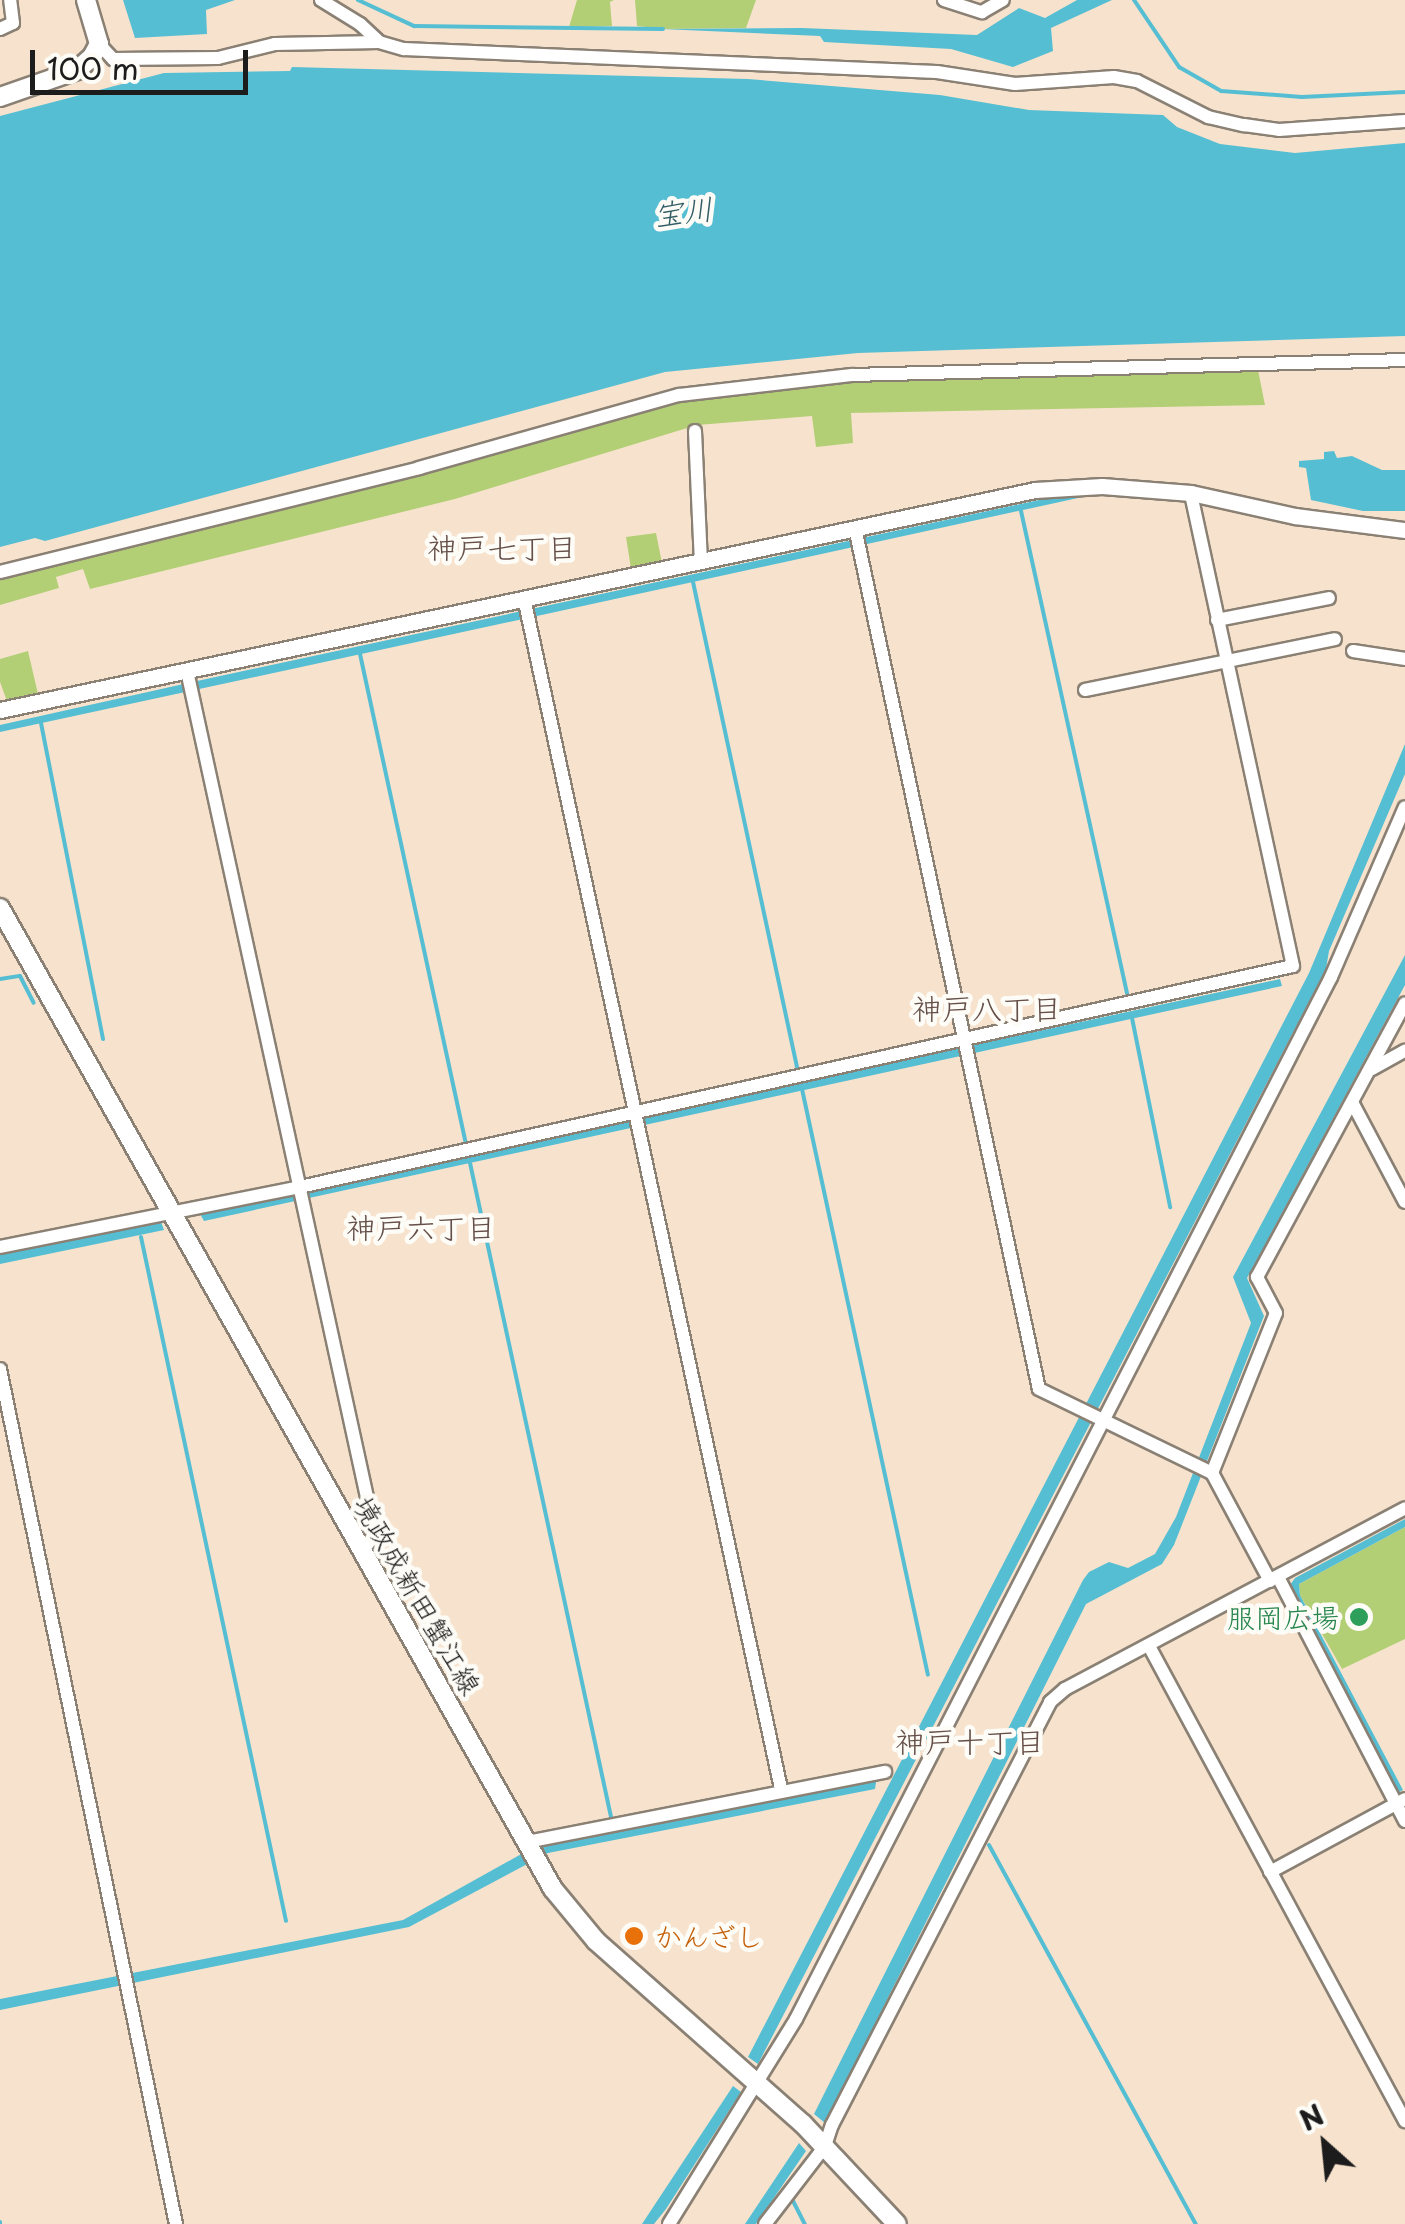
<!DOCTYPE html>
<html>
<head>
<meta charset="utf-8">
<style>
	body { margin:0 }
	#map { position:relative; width:1405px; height:2224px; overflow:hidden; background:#f7e3cd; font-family:"Playpen Sans","Klee One",sans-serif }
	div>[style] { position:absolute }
	.green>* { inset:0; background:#b3cf76 }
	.water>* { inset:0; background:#56bed3 }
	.stream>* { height:4px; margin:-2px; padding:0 2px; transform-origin:2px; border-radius:2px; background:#56bed3 }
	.roads { filter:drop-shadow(2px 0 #8a8074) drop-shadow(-2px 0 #8a8074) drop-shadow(0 2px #8a8074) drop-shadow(0 -2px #8a8074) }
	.minor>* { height:12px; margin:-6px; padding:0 6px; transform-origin:6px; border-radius:6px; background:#fff }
	.tertiary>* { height:15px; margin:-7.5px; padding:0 7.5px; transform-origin:7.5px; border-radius:7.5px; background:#fff }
	.secondary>* { height:18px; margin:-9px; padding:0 9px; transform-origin:9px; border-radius:9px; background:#fff }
	.dots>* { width:28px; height:28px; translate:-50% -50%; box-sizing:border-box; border:5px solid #fdfcf7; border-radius:50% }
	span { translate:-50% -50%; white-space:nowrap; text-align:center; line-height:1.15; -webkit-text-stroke:9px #fdfcf7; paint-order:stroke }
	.street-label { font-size:28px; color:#1c1c1c }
	.leisure-label { font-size:28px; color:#27864d }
	.right { translate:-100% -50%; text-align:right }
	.food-label { font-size:28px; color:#c56008 }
	.left { translate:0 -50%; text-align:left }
	.water-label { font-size:30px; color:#335d65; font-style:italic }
	.neighbourhood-label { font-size:30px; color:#654e48 }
	.north { position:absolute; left:1275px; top:2094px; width:100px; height:100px; -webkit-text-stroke:8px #fdfcf7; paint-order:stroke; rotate:333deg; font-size:28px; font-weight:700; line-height:40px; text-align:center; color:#1c1c1c }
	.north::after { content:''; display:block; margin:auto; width:35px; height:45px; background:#1c1c1c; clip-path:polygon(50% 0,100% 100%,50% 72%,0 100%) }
	.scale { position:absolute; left:30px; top:50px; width:218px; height:45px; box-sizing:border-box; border:5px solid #1c1c1c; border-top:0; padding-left:12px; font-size:30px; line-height:35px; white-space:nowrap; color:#1c1c1c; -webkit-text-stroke:8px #fdfcf7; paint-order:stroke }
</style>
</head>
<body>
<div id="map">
	<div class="green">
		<i style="clip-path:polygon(577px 0,614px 0,610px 2px,612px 26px,569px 27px)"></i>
		<i style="clip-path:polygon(635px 0,756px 0,746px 28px,662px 29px,637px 26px)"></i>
		<i style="clip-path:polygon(1258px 370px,1265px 405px,851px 413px,853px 443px,816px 447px,812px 416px,697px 425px,455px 499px,90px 589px,83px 569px,56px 577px,59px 588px,0 605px,0 579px,644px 407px,704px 396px,902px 377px)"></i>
		<i style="clip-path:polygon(656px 533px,662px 563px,631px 569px,626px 537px)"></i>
		<i style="clip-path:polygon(28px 651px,38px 694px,7px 701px,0 682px,0 659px)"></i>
		<i style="clip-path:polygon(1405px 1527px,1405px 1639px,1342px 1669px,1300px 1595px,1299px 1584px)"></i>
	</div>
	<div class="water">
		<i style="clip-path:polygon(123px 0,235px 0,206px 10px,207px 34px,135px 38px)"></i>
		<i style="clip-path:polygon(1077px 0,1112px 0,1051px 28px,1053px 51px,1013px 67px,951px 49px,824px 42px,820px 36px,662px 29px,802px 28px,977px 35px,1019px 8px,1045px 18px)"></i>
		<i style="clip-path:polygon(292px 67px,748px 79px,940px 95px,1029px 110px,1163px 115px,1177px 127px,1220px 144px,1295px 153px,1405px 143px,1405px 336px,858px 353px,665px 372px,45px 541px,35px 538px,0 547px,0 116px,164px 73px,290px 71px)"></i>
		<i style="clip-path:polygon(1334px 451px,1337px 458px,1352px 456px,1382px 470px,1405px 470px,1405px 511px,1363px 511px,1311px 500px,1306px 468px,1299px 467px,1299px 461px,1324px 459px,1324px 452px)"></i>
		<i style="clip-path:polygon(1101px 493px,537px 616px,0 732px,0 725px,197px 681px,1048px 498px)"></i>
		<i style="clip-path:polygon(1405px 744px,1405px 774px,1329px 951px,1326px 969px,758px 2064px,748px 2057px,1309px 973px)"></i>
		<i style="clip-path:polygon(1405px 955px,1405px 985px,1247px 1278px,1264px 1316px,1174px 1545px,1162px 1564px,1086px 1604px,825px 2123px,814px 2114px,829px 2084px,1083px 1580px,1089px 1572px,1109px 1562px,1128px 1568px,1155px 1554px,1176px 1517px,1251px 1323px,1233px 1277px)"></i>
		<i style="clip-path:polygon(1280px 979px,1282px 986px,204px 1221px,199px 1212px)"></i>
		<i style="clip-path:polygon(161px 1222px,164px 1230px,0 1264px,0 1255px)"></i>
		<i style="clip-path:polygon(1405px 1519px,1405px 1527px,1299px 1584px,1300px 1595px,1403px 1790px,1399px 1792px,1290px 1585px,1295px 1578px)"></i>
		<i style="clip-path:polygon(877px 1776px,875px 1789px,548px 1853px,409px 1927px,0 2010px,0 1999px,403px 1920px,541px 1843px)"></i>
		<i style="clip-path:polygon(733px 2086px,741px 2092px,666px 2209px,654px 2224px,642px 2224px)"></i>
		<i style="clip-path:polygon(799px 2143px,806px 2151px,756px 2224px,745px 2224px)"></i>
	</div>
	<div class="stream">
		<i style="left:358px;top:0;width:62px;rotate:24.9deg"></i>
		<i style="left:414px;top:26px;width:249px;rotate:0.7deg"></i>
		<i style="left:1134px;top:0;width:81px;rotate:56.1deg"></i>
		<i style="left:1179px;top:67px;width:48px;rotate:29.7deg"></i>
		<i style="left:1221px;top:91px;width:81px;rotate:4.2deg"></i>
		<i style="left:1302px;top:97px;width:103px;rotate:-2.8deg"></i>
		<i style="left:1021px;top:511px;width:494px;rotate:77.6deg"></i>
		<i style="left:693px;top:582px;width:498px;rotate:77.9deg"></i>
		<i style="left:360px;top:654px;width:498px;rotate:77.8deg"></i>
		<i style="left:41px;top:723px;width:322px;rotate:78.9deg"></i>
		<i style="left:0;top:979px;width:20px;rotate:-9deg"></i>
		<i style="left:20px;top:976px;width:30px;rotate:63deg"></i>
		<i style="left:1132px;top:1018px;width:193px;rotate:78.6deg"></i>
		<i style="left:802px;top:1089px;width:599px;rotate:77.87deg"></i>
		<i style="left:470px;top:1163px;width:669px;rotate:77.83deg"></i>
		<i style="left:141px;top:1237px;width:699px;rotate:78.03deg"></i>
		<i style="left:989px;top:1845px;width:432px;rotate:61.4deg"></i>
		<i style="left:792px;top:2199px;width:28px;rotate:63deg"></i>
		<i style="left:0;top:2222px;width:2px;rotate:90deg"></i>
	</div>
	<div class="roads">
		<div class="minor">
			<i style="left:321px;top:0;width:46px;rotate:31.6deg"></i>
			<i style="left:360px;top:24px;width:26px;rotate:43deg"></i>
			<i style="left:944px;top:0;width:40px;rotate:18deg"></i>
			<i style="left:982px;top:12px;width:24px;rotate:-30deg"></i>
			<i style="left:0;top:29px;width:14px;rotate:-25deg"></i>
			<i style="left:13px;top:23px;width:23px;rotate:-97deg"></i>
			<i style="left:99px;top:44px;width:21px;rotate:47deg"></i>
			<i style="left:113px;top:59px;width:105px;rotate:-0.5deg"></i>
			<i style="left:218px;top:58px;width:59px;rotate:-13.8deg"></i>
			<i style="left:275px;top:44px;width:104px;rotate:-1.1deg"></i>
			<i style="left:379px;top:42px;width:26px;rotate:16deg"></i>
			<i style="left:404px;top:49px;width:533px;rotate:2.47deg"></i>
			<i style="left:937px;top:72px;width:79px;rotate:8.7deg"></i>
			<i style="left:1015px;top:84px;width:99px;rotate:-4deg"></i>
			<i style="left:1114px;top:77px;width:23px;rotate:10deg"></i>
			<i style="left:1137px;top:81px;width:80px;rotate:26.9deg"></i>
			<i style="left:1208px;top:117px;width:37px;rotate:13deg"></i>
			<i style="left:1244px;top:125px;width:35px;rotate:8deg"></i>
			<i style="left:1279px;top:130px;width:126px;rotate:-4.1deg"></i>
			<i style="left:695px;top:431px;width:130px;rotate:87.4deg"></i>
			<i style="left:855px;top:528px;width:880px;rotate:77.94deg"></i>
			<i style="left:1039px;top:1389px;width:192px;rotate:25.9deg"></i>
			<i style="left:0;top:572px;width:432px;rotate:-13.9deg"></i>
			<i style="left:419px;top:468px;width:270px;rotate:-15.7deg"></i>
			<i style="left:679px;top:395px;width:174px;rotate:-6.6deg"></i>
			<i style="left:852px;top:375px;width:553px;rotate:-1.55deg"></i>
			<i style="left:524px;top:598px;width:1218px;rotate:77.82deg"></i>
			<i style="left:1217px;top:620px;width:114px;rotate:-11.1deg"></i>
			<i style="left:1353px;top:651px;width:53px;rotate:8.7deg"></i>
			<i style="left:187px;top:671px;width:883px;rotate:77.71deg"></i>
			<i style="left:375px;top:1534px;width:22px;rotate:126deg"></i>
			<i style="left:1085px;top:690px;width:255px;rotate:-11.5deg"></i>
			<i style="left:1372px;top:1069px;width:38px;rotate:-29deg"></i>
			<i style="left:1352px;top:1102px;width:113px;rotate:62.1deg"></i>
			<i style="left:0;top:1247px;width:306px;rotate:-11.3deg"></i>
			<i style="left:300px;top:1187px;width:1017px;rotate:-12.55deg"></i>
			<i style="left:1293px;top:966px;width:484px;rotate:-102.2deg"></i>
			<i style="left:0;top:1369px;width:873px;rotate:78.37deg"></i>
			<i style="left:1278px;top:1577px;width:275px;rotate:62.5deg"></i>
			<i style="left:1270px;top:1581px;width:123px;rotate:-118.2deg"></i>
			<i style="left:1212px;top:1473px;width:172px;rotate:-68.2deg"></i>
			<i style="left:1276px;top:1313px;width:41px;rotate:-117.8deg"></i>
			<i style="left:1257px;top:1277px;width:311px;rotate:-61.6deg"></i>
			<i style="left:1149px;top:1646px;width:540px;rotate:61.68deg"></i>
			<i style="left:527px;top:1842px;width:365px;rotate:-11.1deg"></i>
			<i style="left:1270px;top:1872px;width:153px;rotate:-28.4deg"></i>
			<i style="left:669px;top:2224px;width:241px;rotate:-58.2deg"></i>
			<i style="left:796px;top:2019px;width:1171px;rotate:-62.82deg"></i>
			<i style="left:1331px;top:977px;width:185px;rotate:-66.5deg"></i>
			<i style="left:765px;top:2224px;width:98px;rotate:-52.4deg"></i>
			<i style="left:825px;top:2146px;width:22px;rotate:-72deg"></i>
			<i style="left:832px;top:2125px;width:476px;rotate:-62.7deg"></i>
			<i style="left:1050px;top:1702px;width:20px;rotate:-41deg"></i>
			<i style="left:1065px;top:1689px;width:385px;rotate:-28deg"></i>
		</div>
		<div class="tertiary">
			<i style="left:0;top:710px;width:1058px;rotate:-12deg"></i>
			<i style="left:1035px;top:490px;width:67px;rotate:-3.4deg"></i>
			<i style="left:1102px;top:486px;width:89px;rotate:4.5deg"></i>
			<i style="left:1191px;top:493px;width:107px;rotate:12.5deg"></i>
			<i style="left:1295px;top:516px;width:111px;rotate:7.3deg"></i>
		</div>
		<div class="secondary">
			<i style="left:0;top:97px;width:82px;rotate:-19.3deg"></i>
			<i style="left:77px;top:70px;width:20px;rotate:-41deg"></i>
			<i style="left:92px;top:57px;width:15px;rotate:-62deg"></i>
			<i style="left:99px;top:44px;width:46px;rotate:-106.5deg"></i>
			<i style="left:0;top:908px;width:1126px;rotate:60.59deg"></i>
			<i style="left:553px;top:1889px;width:67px;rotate:50.4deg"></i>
			<i style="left:596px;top:1941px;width:276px;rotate:41.5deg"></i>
			<i style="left:803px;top:2124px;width:137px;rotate:46.8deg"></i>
		</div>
	</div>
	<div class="dots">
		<i style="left:1359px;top:1617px;background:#2e9e5b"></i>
		<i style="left:634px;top:1936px;background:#e8710a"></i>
	</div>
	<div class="street-label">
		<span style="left:418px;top:1595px;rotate:60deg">境政成新田蟹江線</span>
	</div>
	<div class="leisure-label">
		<span class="right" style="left:1339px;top:1617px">服岡広場</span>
	</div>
	<div class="food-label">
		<span class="left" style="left:654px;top:1936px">かんざし</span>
	</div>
	<div class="water-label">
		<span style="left:683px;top:211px;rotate:-7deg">宝川</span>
	</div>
	<div class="neighbourhood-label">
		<span style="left:502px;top:547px">神戸七丁目</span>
		<span style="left:987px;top:1008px">神戸八丁目</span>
		<span style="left:421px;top:1227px">神戸六丁目</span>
		<span style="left:970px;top:1741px">神戸十丁目</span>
	</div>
	<div class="north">N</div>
	<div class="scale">100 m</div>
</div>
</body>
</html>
